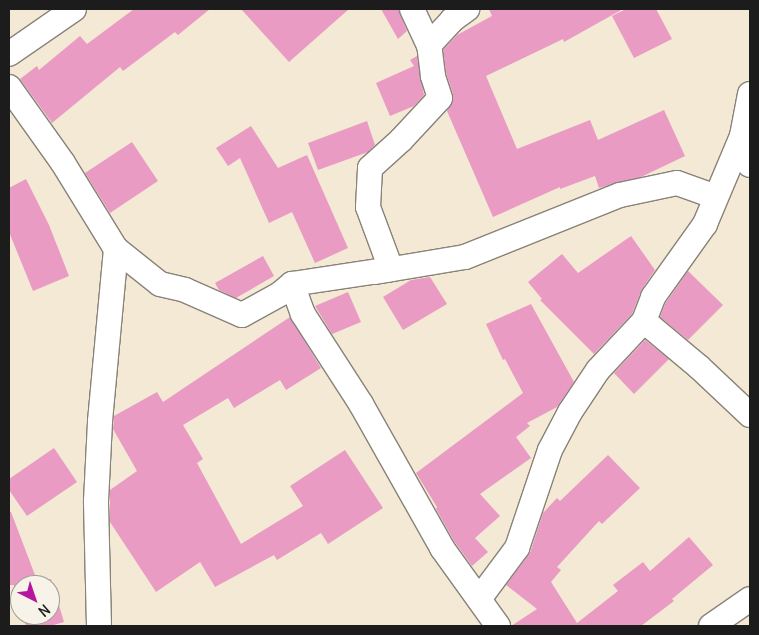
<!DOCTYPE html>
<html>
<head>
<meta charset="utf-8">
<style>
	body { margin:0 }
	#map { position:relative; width:759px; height:635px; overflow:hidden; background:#f3e9d4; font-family:Delius,sans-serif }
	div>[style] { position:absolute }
	.building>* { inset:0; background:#e99bc4 }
	.roads { filter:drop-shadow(1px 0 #888278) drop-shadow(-1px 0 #888278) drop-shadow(0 1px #888278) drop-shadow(0 -1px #888278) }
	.minor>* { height:24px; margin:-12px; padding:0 12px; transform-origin:12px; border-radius:12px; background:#fff }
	span { translate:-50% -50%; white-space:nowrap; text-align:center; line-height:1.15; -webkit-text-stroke:4px #f7f3e8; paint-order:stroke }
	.frame { position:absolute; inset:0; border:10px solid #1c1c1c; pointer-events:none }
	.north { position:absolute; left:10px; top:575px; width:50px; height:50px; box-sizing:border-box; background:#f7f3e8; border:1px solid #9f9d96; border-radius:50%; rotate:139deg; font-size:14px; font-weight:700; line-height:20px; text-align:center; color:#1c1c1c }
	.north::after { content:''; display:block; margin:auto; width:18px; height:22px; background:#b5179e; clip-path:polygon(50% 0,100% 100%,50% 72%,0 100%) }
</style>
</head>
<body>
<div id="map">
	<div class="building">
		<i style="clip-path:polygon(134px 9px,210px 9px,178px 35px,175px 32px,123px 71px,120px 67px,52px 123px,20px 79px,37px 66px,39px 70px,80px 36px,87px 44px)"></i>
		<i style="clip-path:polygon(241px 9px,349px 9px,289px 62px)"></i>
		<i style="clip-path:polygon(381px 9px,398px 9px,407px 31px,398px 39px)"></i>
		<i style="clip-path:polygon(489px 9px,623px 9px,564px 42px,563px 39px,486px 76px,517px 149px,590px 120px,598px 140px,664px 110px,685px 156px,641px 177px,599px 188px,595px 176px,560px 189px,560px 187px,493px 217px,447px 111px,453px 101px,453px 94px,446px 73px,443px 50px,457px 35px,492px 16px)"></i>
		<i style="clip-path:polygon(626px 9px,656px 9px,672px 39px,634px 58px,612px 16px)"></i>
		<i style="clip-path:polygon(417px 56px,424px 95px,414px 106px,390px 116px,376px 83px,414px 66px,410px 60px)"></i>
		<i style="clip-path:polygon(367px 121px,375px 145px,368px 152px,318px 170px,308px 143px)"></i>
		<i style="clip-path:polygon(251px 126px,278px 168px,307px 155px,348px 248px,315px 263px,292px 212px,269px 223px,240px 158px,228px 166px,216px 148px)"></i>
		<i style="clip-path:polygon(132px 142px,158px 181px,110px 213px,85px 173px)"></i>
		<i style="clip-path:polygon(26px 179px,49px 225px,69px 276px,33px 291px,9px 232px,9px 188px)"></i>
		<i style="clip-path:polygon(631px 236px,655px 270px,642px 289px,632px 314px,594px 354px,540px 300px,542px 299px,528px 282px,562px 254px,578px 273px)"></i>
		<i style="clip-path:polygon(263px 256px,274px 276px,236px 298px,219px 290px,215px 283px)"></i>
		<i style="clip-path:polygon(688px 271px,723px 305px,688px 340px,660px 317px,665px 304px)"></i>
		<i style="clip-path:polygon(430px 277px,447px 304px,403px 330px,383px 297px,411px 280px)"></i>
		<i style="clip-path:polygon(348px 292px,361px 322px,332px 334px,315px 306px)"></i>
		<i style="clip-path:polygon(531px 304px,574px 382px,557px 407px,527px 423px,530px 426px,516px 437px,531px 458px,480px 494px,500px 516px,475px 538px,488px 552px,472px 566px,454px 541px,436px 509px,437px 507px,416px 473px,523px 393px,505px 359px,503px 360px,486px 324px)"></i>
		<i style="clip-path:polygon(290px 317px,321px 368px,286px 390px,280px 380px,234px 408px,228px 398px,183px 425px,203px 459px,197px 463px,241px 544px,303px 506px,290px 486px,345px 450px,383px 508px,328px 544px,321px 533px,277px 560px,274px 555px,215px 587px,200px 562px,156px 592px,110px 522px,110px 490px,137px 471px,113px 429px,114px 416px,157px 392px,163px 402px)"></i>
		<i style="clip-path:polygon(645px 340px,669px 359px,634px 394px,614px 373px)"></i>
		<i style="clip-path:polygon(54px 448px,77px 482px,27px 516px,9px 490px,9px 479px)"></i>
		<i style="clip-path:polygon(608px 455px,640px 488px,602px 524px,599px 521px,557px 567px,561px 570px,551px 582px,577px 623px,618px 591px,613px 585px,643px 562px,650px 571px,689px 537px,713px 565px,672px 599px,674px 601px,641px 626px,511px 626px,537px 609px,506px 585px,530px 553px,543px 513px,557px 498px,560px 501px)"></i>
		<i style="clip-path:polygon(9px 512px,11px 512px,38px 583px,51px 579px,64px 622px,50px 626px,26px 626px,23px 615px,50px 615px,50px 585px,20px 585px,20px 605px,14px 585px,9px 585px)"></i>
	</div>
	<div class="roads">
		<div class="minor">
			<i style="left:412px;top:9px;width:40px;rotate:65deg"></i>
			<i style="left:9px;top:54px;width:79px;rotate:-34.7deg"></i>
			<i style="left:9px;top:87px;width:93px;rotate:54.6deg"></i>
			<i style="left:63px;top:163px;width:101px;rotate:58.4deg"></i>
			<i style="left:116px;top:249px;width:56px;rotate:38.5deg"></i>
			<i style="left:160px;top:284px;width:26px;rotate:13deg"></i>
			<i style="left:185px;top:290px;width:62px;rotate:23.7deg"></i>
			<i style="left:242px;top:315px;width:43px;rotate:-28.9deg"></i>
			<i style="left:280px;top:294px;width:16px;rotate:-40deg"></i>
			<i style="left:292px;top:284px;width:100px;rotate:-8.6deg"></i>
			<i style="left:391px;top:269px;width:66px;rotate:-110.4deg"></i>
			<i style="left:368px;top:207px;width:39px;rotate:-87deg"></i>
			<i style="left:370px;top:168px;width:42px;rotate:-42.1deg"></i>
			<i style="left:401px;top:140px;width:57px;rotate:-47.1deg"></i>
			<i style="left:440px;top:98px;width:23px;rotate:-108deg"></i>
			<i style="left:433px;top:76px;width:31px;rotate:-97deg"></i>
			<i style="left:429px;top:45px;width:34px;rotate:-47deg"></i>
			<i style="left:452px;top:20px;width:19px;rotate:-36deg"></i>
			<i style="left:750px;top:94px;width:43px;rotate:100.8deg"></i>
			<i style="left:742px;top:136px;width:30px;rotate:75deg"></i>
			<i style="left:375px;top:272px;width:91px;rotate:-9.5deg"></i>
			<i style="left:465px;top:257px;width:167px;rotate:-21.8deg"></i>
			<i style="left:620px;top:195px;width:58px;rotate:-11.9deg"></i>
			<i style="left:677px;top:183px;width:41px;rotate:19.7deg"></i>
			<i style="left:292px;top:284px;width:32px;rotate:70deg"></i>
			<i style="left:303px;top:314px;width:107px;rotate:57.2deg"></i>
			<i style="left:361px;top:404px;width:165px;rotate:60.6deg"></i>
			<i style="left:442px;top:548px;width:96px;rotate:54.3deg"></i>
			<i style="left:644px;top:321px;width:72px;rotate:39.9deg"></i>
			<i style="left:699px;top:367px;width:70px;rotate:43.3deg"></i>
			<i style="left:479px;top:599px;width:64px;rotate:-53.3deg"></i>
			<i style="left:517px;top:548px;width:103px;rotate:-71.4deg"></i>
			<i style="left:550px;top:450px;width:43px;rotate:-62.2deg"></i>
			<i style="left:570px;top:412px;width:50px;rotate:-56.3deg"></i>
			<i style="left:598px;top:370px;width:67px;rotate:-46.8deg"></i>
			<i style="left:644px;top:321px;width:26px;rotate:-69deg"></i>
			<i style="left:653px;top:297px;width:90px;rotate:-54.5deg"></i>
			<i style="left:705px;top:224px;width:95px;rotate:-67.2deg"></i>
			<i style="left:99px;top:626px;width:125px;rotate:-91.4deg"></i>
			<i style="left:96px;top:501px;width:80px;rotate:-87.1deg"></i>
			<i style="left:100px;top:421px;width:173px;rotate:-84.7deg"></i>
			<i style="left:711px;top:626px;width:47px;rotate:-34.7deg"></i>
		</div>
	</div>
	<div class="frame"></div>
	<div class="north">N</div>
</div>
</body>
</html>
